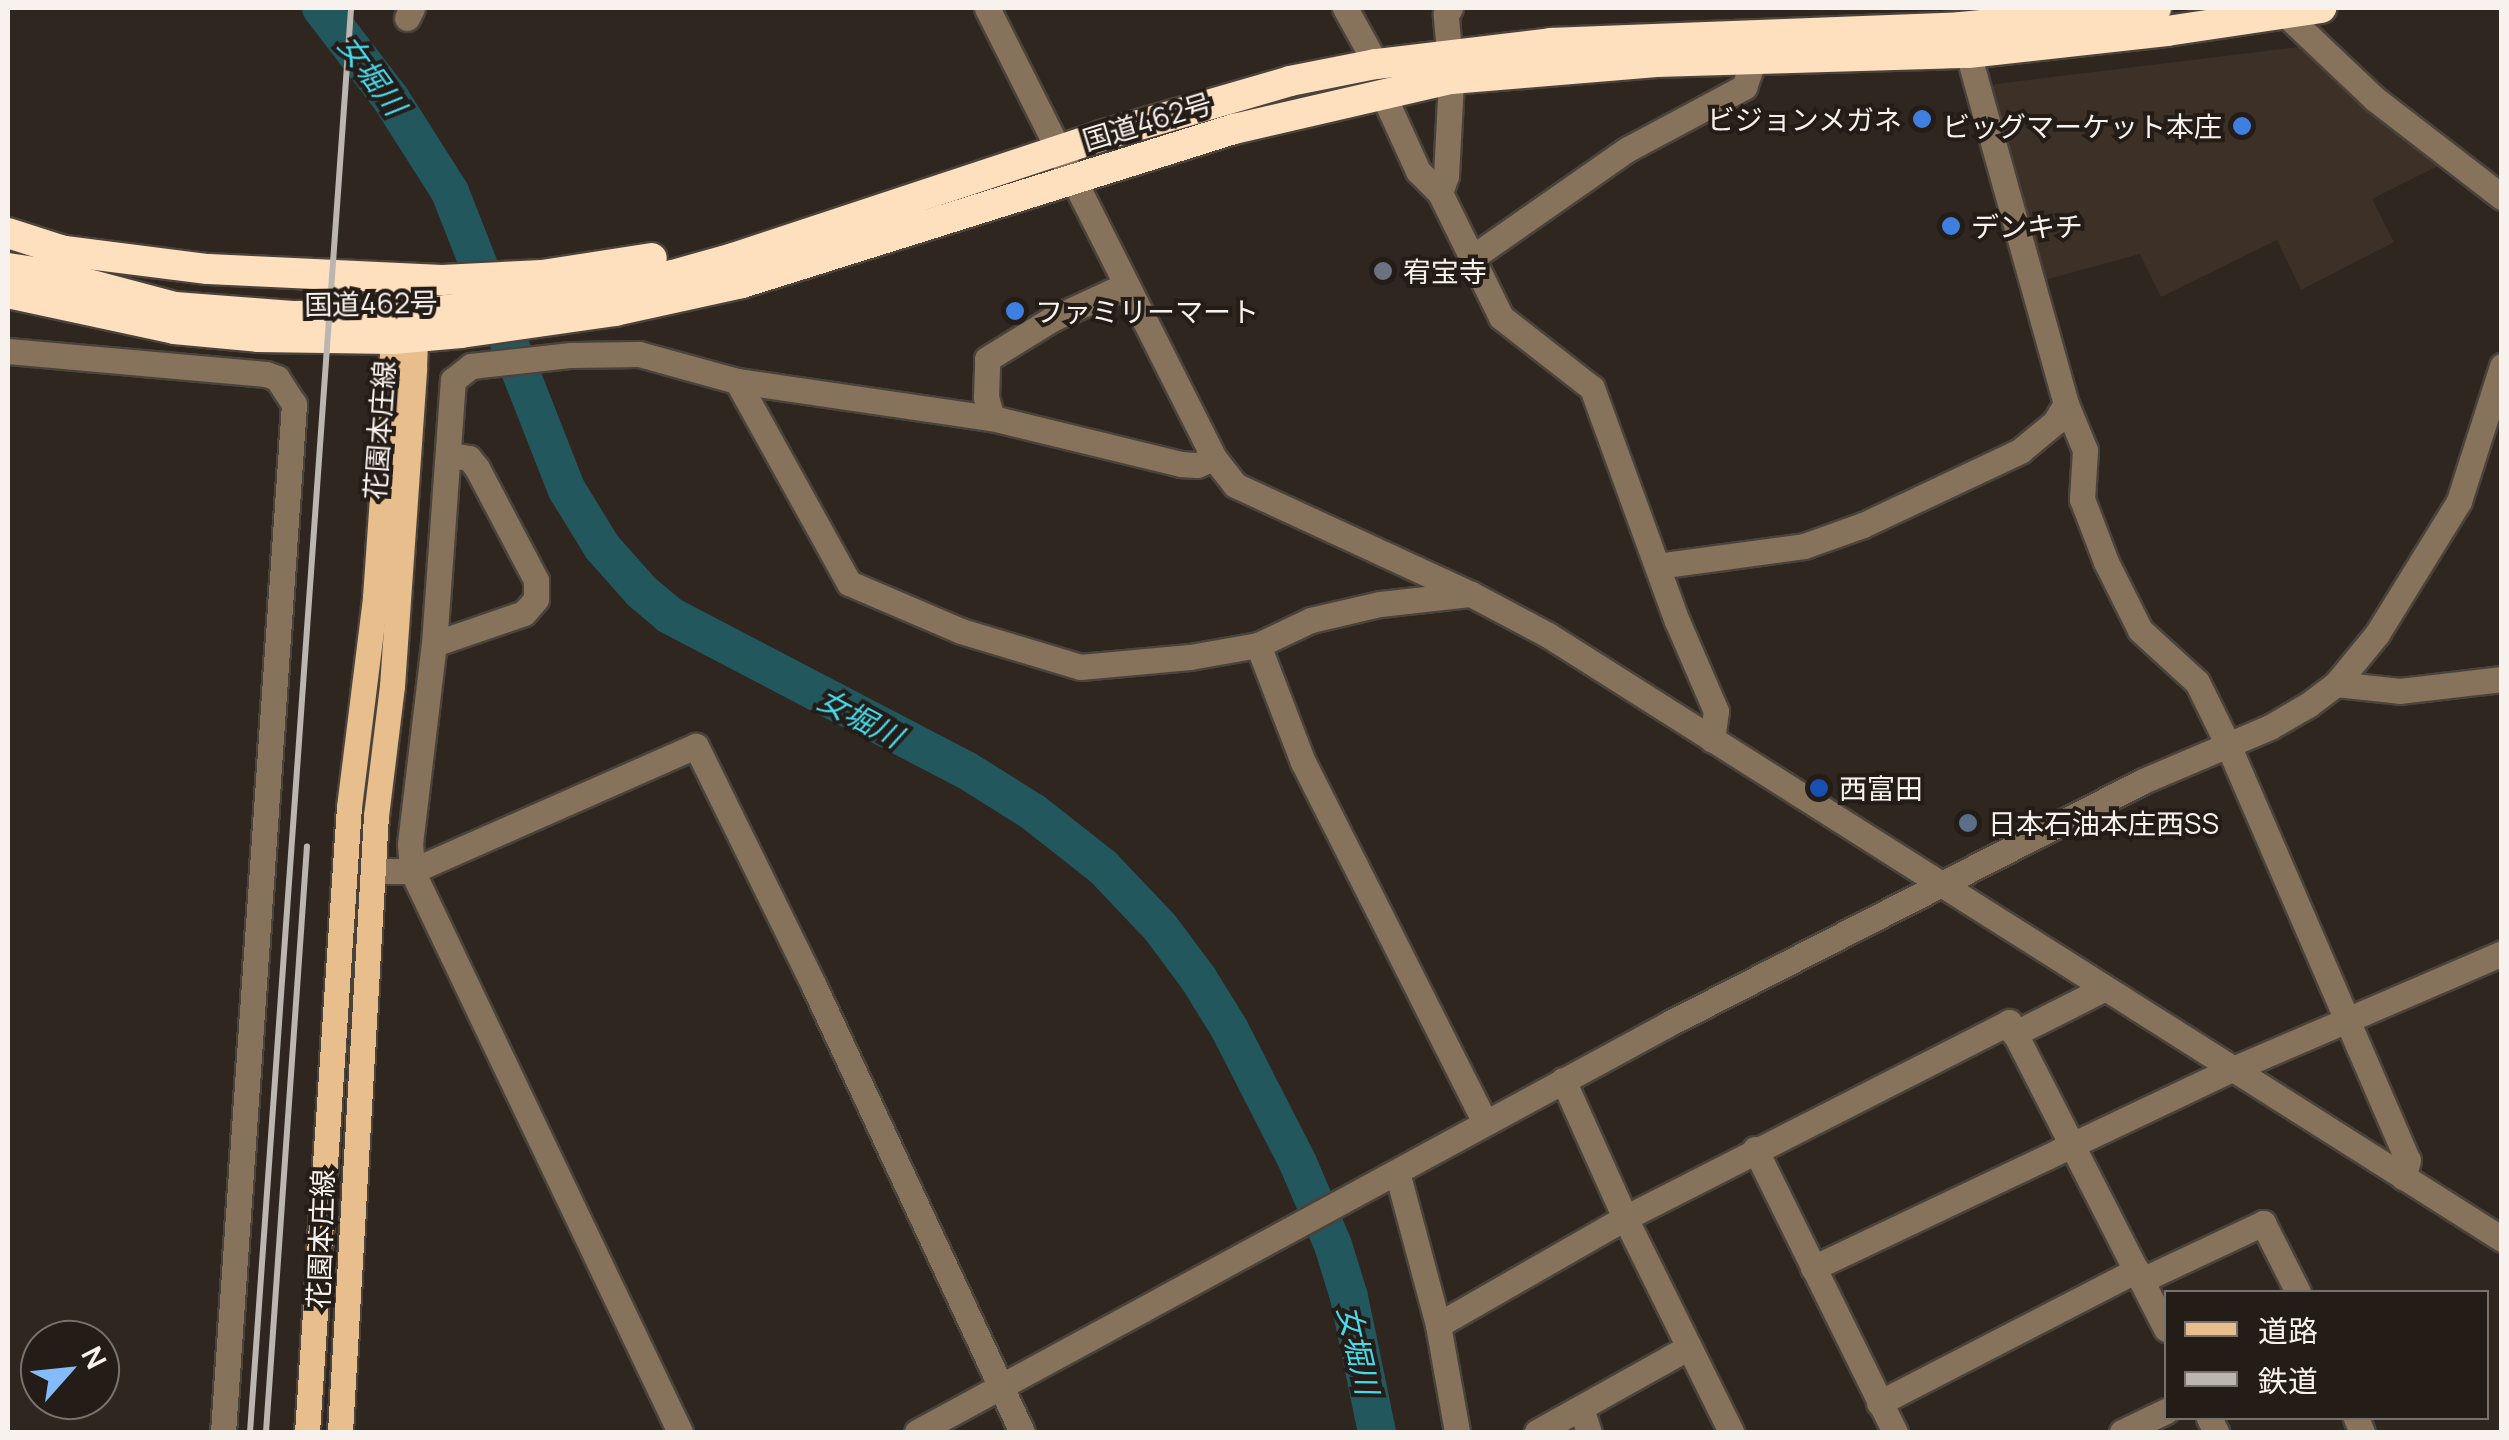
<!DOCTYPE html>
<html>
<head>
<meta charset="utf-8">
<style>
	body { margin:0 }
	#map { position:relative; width:2509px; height:1440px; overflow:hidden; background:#2e261f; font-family:Manrope,"Noto Sans JP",sans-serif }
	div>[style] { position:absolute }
	.built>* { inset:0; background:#3d3026 }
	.river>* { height:38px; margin:-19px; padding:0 19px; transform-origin:19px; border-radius:19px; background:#22575e }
	.roads { filter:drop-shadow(2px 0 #4a433c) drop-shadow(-2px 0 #4a433c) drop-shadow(0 2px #4a433c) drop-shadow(0 -2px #4a433c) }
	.minor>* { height:25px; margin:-12.5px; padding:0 12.5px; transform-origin:12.5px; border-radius:12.5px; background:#87735b }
	.major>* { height:25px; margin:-12.5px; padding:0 12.5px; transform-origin:12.5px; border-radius:12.5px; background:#e8be8d }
	.highway>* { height:30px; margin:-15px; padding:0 15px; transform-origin:15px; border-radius:15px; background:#ffe0be }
	.rail>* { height:6px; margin:-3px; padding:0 3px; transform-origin:3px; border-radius:3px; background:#bcb6b0 }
	.dots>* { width:28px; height:28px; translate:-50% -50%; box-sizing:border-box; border:5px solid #241c16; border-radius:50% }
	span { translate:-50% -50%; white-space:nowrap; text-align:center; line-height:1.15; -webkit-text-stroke:8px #241c16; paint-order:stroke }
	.poi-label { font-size:28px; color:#f7f2ed }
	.right { translate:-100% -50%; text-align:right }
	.left { translate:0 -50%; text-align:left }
	.street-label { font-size:28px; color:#f7f2ed }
	.water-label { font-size:30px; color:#45daee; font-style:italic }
	.frame { position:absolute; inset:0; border:10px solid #f7f2ed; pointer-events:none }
	.legend { position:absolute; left:2164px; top:1290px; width:325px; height:130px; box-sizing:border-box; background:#241c16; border:2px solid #78726c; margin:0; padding:12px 18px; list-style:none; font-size:30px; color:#f7f2ed }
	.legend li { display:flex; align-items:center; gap:20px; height:50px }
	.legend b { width:50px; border:2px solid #78726c }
	.north { position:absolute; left:20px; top:1320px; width:100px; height:100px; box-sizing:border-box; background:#241c16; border:2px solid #78726c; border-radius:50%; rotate:63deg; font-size:28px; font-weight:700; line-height:40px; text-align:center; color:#f7f2ed }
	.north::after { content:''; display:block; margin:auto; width:35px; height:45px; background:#85bbfb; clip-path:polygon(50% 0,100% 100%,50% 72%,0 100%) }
</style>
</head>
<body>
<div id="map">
	<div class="built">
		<i style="clip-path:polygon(2307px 46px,2442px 164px,2372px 199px,2394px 242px,2301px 290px,2277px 240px,2161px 297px,2140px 254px,2041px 281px,1986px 94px,1995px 84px)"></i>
	</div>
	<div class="river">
		<i style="left:321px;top:8px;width:115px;rotate:52.4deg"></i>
		<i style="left:391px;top:99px;width:110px;rotate:57.6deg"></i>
		<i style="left:450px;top:192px;width:320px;rotate:68.6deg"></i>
		<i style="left:567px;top:490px;width:67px;rotate:58.4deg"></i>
		<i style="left:602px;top:547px;width:60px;rotate:48.4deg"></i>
		<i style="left:642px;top:592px;width:35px;rotate:40deg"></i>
		<i style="left:669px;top:615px;width:335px;rotate:27.6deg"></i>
		<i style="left:966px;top:770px;width:79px;rotate:32.1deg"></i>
		<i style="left:1033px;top:812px;width:89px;rotate:38.2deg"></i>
		<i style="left:1103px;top:867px;width:83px;rotate:46.5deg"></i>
		<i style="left:1160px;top:927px;width:64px;rotate:53.3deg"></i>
		<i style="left:1198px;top:978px;width:59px;rotate:58.2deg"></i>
		<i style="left:1229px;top:1028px;width:152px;rotate:62.9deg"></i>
		<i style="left:1298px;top:1163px;width:89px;rotate:66.9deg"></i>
		<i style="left:1333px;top:1245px;width:54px;rotate:72.9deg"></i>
		<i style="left:1349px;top:1297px;width:138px;rotate:78.3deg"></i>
	</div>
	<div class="roads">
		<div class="minor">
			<i style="left:987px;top:8px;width:504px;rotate:63.23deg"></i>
			<i style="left:1214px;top:458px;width:34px;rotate:52deg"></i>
			<i style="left:1235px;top:485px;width:260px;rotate:24.8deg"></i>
			<i style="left:1471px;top:594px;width:87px;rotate:28deg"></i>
			<i style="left:1548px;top:635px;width:1129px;rotate:32.34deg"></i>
			<i style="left:1345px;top:8px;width:64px;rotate:61deg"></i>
			<i style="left:2279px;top:8px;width:132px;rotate:43.5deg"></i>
			<i style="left:2375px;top:99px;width:160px;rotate:37.7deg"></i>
			<i style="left:407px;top:18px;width:11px;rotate:-63deg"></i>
			<i style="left:1449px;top:52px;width:38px;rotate:-95deg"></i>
			<i style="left:1446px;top:14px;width:7px;rotate:-56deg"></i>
			<i style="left:1968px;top:53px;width:364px;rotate:74.4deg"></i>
			<i style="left:2066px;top:404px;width:50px;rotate:67.6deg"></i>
			<i style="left:2085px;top:450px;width:49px;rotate:93.5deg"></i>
			<i style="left:2082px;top:499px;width:67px;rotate:69.1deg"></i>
			<i style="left:2106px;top:562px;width:76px;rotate:63.4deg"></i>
			<i style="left:2140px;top:630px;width:77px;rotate:42.4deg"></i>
			<i style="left:2197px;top:682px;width:70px;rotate:63.8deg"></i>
			<i style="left:2228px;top:745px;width:452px;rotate:66.6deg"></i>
			<i style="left:2408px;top:1160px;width:18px;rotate:106deg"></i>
			<i style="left:1382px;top:92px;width:87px;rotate:65.5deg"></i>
			<i style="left:1418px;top:171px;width:31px;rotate:45deg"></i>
			<i style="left:1440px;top:193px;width:138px;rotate:63.8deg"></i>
			<i style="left:1501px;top:317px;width:115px;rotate:38deg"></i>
			<i style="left:1592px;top:388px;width:248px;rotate:70deg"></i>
			<i style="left:1677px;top:621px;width:98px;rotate:66.6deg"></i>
			<i style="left:1716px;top:711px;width:29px;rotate:98deg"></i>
			<i style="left:1440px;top:193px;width:18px;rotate:-71deg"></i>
			<i style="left:1446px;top:176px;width:97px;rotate:-87deg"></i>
			<i style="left:1473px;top:257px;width:189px;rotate:-34.9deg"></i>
			<i style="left:1628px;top:149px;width:132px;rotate:-28.1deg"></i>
			<i style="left:1744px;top:87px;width:30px;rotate:-70deg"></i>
			<i style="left:8px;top:351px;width:259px;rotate:5.1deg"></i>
			<i style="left:266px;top:374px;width:12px;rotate:20deg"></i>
			<i style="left:277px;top:378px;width:31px;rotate:57deg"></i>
			<i style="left:294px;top:404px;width:1030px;rotate:93.95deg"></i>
			<i style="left:737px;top:381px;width:231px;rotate:61deg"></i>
			<i style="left:849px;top:583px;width:122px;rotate:23.2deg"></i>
			<i style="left:961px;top:631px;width:124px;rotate:16.8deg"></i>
			<i style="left:1080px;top:667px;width:110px;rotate:-5.2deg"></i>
			<i style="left:1190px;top:657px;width:69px;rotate:-10deg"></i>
			<i style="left:1258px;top:645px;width:59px;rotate:-25.3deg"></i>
			<i style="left:1311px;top:620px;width:71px;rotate:-13.1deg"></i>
			<i style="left:1380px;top:604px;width:92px;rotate:-6.3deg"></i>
			<i style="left:992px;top:418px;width:22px;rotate:-106deg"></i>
			<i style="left:986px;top:397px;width:38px;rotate:-88deg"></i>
			<i style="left:987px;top:359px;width:76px;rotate:-31.6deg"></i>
			<i style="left:1052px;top:319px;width:81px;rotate:-24.7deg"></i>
			<i style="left:1657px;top:566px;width:148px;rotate:-7.7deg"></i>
			<i style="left:1804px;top:546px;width:63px;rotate:-19.6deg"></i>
			<i style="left:1863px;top:525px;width:174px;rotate:-25.2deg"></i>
			<i style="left:2020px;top:451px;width:45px;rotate:-39.6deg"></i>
			<i style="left:2055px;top:422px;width:21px;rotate:-59deg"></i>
			<i style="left:434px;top:644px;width:95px;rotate:-19deg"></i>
			<i style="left:524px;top:613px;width:18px;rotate:-49deg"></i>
			<i style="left:536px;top:599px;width:19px;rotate:-90deg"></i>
			<i style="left:536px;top:580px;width:127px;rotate:-117.8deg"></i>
			<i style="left:477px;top:468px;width:13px;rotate:-129deg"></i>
			<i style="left:469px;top:458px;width:12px;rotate:-171deg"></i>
			<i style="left:1258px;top:645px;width:125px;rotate:69deg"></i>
			<i style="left:1303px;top:762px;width:403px;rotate:63.2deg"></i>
			<i style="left:2336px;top:684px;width:64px;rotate:6.2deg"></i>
			<i style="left:2400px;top:691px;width:103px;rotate:-6.7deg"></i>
			<i style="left:373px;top:871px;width:39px"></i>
			<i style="left:412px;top:871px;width:310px;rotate:-23.8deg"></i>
			<i style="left:696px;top:746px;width:267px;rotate:63.8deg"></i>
			<i style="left:814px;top:986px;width:492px;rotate:65deg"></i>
			<i style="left:2014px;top:1034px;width:102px;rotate:-26.8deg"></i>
			<i style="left:1563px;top:1080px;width:151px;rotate:65.8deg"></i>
			<i style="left:1625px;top:1218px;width:239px;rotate:63.6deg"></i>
			<i style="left:1755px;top:1149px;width:316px;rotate:63.7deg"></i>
			<i style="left:1397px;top:1172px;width:158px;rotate:75deg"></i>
			<i style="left:1438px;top:1325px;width:109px;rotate:79.9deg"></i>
			<i style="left:1813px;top:1268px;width:465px;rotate:-25.4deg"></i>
			<i style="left:2233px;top:1069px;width:293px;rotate:-23.3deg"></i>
			<i style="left:2142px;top:1280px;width:134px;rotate:-25.2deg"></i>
			<i style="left:2263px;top:1223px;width:77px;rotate:63.1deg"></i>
			<i style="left:1438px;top:1325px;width:215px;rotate:-29.8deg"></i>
			<i style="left:1625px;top:1218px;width:431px;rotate:-27deg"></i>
			<i style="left:2009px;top:1022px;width:345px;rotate:62.9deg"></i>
			<i style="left:1879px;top:1403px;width:290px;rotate:-27.3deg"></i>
			<i style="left:1581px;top:1408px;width:25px;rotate:72deg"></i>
			<i style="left:2209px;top:1418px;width:16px;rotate:63deg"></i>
			<i style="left:2356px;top:1418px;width:15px;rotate:67deg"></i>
			<i style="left:680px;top:1432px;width:622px;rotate:-115.53deg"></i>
			<i style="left:412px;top:871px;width:27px;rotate:-94deg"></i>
			<i style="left:410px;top:844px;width:201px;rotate:-83.2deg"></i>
			<i style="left:434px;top:644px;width:265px;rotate:-85.9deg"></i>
			<i style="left:453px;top:380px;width:23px;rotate:-38deg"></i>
			<i style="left:471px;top:366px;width:101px;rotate:-6.3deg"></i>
			<i style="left:571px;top:355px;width:68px;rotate:-0.8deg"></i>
			<i style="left:639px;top:354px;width:102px;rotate:15.4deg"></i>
			<i style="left:737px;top:381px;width:258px;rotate:8.3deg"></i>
			<i style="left:992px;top:418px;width:195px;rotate:13.7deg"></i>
			<i style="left:1181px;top:464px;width:16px;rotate:4deg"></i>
			<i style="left:1197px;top:465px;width:18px;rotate:-22deg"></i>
			<i style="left:917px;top:1432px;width:855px;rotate:-28.51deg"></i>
			<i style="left:1668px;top:1024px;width:534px;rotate:-27.09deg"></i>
			<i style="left:2143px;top:781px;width:138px;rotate:-23deg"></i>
			<i style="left:2270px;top:727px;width:44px;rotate:-30.1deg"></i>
			<i style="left:2308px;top:705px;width:35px;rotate:-37deg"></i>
			<i style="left:2336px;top:684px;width:65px;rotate:-50.6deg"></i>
			<i style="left:2377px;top:634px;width:156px;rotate:-58.3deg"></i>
			<i style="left:2459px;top:501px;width:142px;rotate:-72.3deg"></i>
			<i style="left:1537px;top:1432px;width:174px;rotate:-29.2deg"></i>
			<i style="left:2122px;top:1432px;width:49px;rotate:-25.5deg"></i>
		</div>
		<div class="major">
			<i style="left:307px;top:1432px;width:626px;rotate:-86.16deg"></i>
			<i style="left:349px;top:807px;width:212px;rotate:-82.9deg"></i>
			<i style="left:375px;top:597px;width:259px;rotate:-86deg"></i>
			<i style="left:393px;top:339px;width:15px;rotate:-70deg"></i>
			<i style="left:340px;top:1432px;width:617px;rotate:-86.66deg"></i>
			<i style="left:376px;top:816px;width:131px;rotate:-83deg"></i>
			<i style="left:392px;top:686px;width:318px;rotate:-86deg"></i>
			<i style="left:414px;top:369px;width:31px;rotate:-88deg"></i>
			<i style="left:415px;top:338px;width:16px;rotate:-120deg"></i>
		</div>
		<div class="highway">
			<i style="left:8px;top:233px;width:71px;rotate:17.9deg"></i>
			<i style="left:57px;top:250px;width:152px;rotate:7.2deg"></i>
			<i style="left:208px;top:269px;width:234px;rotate:2.7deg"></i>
			<i style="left:442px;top:280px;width:100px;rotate:-2.9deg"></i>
			<i style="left:542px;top:275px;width:111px;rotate:-8.8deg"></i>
			<i style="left:8px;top:268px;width:47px;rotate:8.7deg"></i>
			<i style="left:54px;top:275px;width:125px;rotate:14.8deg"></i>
			<i style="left:175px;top:307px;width:118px;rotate:4.4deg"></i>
			<i style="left:293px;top:316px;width:109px;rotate:-0.5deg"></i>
			<i style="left:402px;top:315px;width:150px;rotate:-6.5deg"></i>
			<i style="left:551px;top:298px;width:124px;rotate:-10.7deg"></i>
			<i style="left:673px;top:275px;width:62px;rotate:-15.8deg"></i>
			<i style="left:733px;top:258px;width:388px;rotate:-18.3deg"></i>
			<i style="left:1101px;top:136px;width:197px;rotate:-16.2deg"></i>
			<i style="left:1290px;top:81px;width:88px;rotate:-11.2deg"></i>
			<i style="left:1376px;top:64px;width:176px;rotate:-6.8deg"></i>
			<i style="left:1551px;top:43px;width:409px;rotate:-2.2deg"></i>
			<i style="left:1960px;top:27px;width:197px;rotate:-5.5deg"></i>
			<i style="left:8px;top:293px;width:170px;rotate:12.2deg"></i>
			<i style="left:174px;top:329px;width:84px;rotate:5.4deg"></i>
			<i style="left:258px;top:337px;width:135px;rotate:0.8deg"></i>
			<i style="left:393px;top:339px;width:68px;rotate:-5deg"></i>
			<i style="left:461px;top:333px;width:156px;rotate:-8.1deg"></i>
			<i style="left:615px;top:311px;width:130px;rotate:-12.4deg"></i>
			<i style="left:742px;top:283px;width:516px;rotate:-17.38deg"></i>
			<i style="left:1234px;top:129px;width:223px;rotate:-13deg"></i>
			<i style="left:1451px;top:79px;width:206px;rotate:-4.7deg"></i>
			<i style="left:1656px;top:62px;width:312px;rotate:-1.7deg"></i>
			<i style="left:1968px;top:53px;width:200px;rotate:-6.3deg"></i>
			<i style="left:2167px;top:31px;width:156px;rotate:-8.5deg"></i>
		</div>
	</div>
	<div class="rail">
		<i style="left:250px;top:1432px;width:1428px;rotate:-85.94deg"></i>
		<i style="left:266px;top:1432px;width:587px;rotate:-86deg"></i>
	</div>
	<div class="dots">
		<i style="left:1922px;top:119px;background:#3f7fe0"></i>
		<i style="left:2242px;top:126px;background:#3f7fe0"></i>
		<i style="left:1951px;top:226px;background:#3f7fe0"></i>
		<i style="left:1383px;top:271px;background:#6b7280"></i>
		<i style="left:1015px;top:311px;background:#3f7fe0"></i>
		<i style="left:1819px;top:788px;background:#1a4fb4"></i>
		<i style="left:1968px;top:823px;background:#5c6f8a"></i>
	</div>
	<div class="poi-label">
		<span class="right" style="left:1902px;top:119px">ビジョンメガネ</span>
		<span class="right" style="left:2222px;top:126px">ビッグマーケット本庄</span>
		<span class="left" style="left:1971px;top:226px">デンキチ</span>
		<span class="left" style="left:1403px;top:271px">宥宝寺</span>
		<span class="left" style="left:1035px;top:311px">ファミリーマート</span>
		<span class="left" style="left:1839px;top:788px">西富田</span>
		<span class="left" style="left:1988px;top:823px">日本石油本庄西SS</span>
	</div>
	<div class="street-label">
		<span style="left:1147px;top:121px;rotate:-17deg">国道462号</span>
		<span style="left:371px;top:303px;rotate:-1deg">国道462号</span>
		<span style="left:379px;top:430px;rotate:-86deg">花園本庄線</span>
		<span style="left:320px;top:1239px;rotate:-88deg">花園本庄線</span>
	</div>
	<div class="water-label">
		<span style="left:372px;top:75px;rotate:54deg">女堀川</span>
		<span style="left:860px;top:718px;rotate:28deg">女堀川</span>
		<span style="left:1358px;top:1350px;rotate:77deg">女堀川</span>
	</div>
	<div class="frame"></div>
	<ul class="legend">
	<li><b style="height:12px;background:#e8be8d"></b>道路</li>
	<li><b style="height:12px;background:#bcb6b0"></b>鉄道</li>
	</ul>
	<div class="north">N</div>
</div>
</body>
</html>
